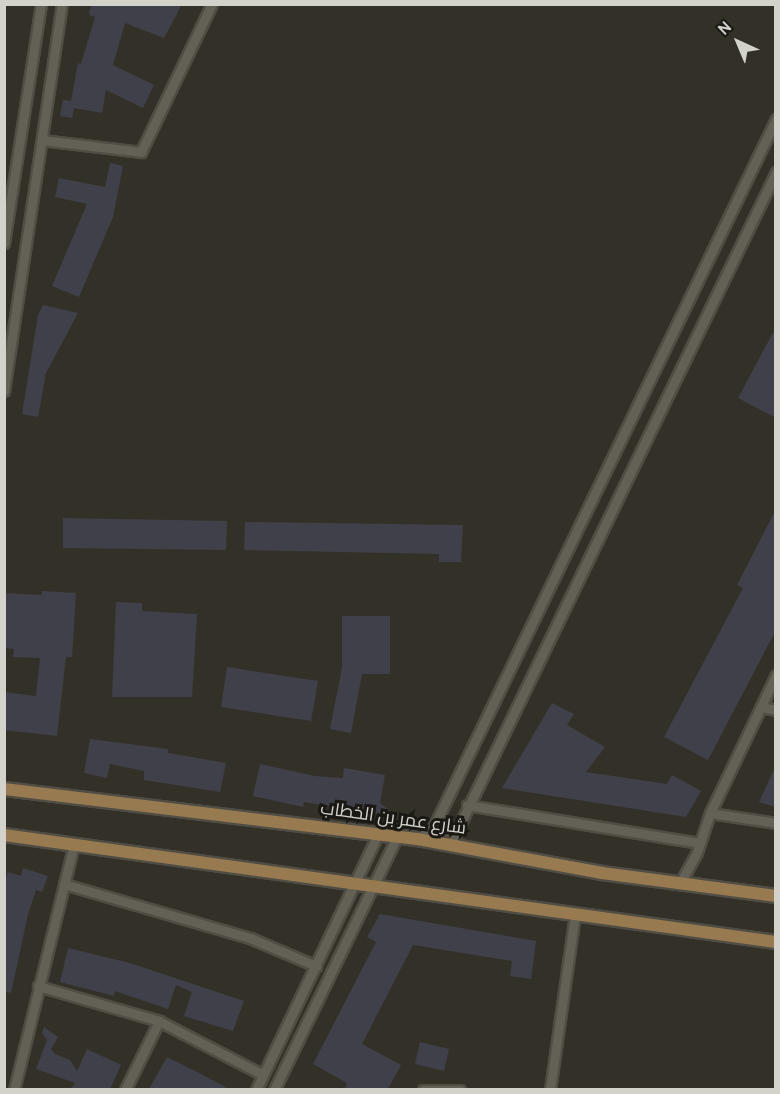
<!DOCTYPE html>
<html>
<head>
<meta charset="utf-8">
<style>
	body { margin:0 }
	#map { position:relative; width:780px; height:1094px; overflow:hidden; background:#333127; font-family:Overpass,Cairo,sans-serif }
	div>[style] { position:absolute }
	.building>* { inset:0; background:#40404a }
	.roads { filter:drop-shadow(2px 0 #4f4d44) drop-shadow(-2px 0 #4f4d44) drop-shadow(0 2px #4f4d44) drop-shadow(0 -2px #4f4d44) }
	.minor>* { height:9px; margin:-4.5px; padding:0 4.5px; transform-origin:4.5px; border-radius:4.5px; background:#636156 }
	.major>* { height:12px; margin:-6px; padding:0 6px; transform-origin:6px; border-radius:6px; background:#977a4f }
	span { translate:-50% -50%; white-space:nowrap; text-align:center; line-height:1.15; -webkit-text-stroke:6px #1a1914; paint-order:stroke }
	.street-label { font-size:18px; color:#d3d2cb }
	.frame { position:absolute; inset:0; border:6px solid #d3d2cb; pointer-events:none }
	.north { position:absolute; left:708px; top:12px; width:60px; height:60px; -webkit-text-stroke:4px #1a1914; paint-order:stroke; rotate:316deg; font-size:16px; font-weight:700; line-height:24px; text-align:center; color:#d3d2cb }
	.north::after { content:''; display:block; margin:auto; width:21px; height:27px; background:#d3d2cb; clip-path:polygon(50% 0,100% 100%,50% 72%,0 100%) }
</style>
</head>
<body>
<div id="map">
	<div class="building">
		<i style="clip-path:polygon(91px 4px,182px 4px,164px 38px,125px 23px,113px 65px,154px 85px,143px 108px,106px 90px,102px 113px,74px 108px,72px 118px,60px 116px,63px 100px,71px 101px,78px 63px,81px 64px,95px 17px,89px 15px)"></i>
		<i style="clip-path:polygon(110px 163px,123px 166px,113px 217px,79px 297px,52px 286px,87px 204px,55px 197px,59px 178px,105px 187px)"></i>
		<i style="clip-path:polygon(43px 305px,78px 313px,46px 373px,38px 417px,22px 414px,38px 315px)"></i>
		<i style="clip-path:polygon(776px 327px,776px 418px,738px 398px)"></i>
		<i style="clip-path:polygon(776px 509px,776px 630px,708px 760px,664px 737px,743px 588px,737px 585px)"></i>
		<i style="clip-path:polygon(63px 518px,227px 521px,226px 550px,63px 548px)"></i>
		<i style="clip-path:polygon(245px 522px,463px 525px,461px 562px,439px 562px,439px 554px,244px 550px)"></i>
		<i style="clip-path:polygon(42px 591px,76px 593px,72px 657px,66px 657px,57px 736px,4px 730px,4px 692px,36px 696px,40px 658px,13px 657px,14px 649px,4px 648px,4px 593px,42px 595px)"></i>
		<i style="clip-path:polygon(116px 602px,142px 603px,142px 611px,197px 614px,192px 697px,112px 697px)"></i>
		<i style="clip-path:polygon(342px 616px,390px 616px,390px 674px,362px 674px,351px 733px,330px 729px,342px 668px)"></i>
		<i style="clip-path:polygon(227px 667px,318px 681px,311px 721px,221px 707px)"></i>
		<i style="clip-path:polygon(552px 703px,574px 714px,567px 725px,605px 747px,586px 772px,667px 784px,672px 775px,701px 791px,686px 817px,502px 788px)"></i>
		<i style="clip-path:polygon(90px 739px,168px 749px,168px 753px,226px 763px,220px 792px,144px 780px,144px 771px,110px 764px,107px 778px,84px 773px)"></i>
		<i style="clip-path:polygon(260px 764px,315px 776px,343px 778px,344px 768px,385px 775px,380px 803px,398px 817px,393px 825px,377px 817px,379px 814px,304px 802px,303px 807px,253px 796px)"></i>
		<i style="clip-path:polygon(776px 765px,776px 807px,759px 802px)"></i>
		<i style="clip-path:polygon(23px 868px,48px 876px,42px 892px,36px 890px,28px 914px,11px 993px,4px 991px,4px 883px,8px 872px,21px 876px)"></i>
		<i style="clip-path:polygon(380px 914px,536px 941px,531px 979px,510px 976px,512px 961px,413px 945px,362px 1044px,401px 1065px,388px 1089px,345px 1089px,347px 1083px,313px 1064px,376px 942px,367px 937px)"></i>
		<i style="clip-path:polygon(68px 948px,130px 963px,244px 1001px,233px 1031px,184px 1016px,192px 992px,176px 985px,168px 1009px,115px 991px,114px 996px,60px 982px)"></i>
		<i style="clip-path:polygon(44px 1027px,58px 1037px,51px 1049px,55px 1054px,70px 1060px,77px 1071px,87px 1049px,121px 1065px,110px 1089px,71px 1089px,75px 1083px,36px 1069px,47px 1040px,42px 1033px)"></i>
		<i style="clip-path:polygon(420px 1042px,449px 1049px,444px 1071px,415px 1064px)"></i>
		<i style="clip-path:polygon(167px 1057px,201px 1074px,229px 1089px,149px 1089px)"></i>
	</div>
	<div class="roads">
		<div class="minor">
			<i style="left:42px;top:140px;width:100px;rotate:6.9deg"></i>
			<i style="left:141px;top:152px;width:164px;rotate:-64.4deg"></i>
			<i style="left:4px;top:243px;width:242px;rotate:-81.2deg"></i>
			<i style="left:4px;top:391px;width:391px;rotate:-81.5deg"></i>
			<i style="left:761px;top:707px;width:15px;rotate:11deg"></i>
			<i style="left:467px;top:805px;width:234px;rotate:9.3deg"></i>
			<i style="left:710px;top:813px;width:67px;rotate:8.6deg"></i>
			<i style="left:433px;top:828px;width:24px;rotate:12deg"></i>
			<i style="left:417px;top:839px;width:19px;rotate:-35deg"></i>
			<i style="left:433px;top:828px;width:788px;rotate:-64.18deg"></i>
			<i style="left:450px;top:845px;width:748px;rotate:-64.15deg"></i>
			<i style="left:680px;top:883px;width:35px;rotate:-61deg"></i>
			<i style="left:697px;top:852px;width:41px;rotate:-71.6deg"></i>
			<i style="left:710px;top:813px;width:153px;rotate:-64.4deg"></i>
			<i style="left:64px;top:884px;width:194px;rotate:16.2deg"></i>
			<i style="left:250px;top:938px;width:72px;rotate:23deg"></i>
			<i style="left:38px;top:986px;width:126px;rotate:16.1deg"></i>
			<i style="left:159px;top:1021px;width:117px;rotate:27.4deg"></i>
			<i style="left:14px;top:1090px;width:254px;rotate:-76.3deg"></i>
			<i style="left:125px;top:1090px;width:77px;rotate:-63.8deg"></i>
			<i style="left:256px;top:1090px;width:284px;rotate:-64.5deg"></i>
			<i style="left:274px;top:1090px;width:281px;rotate:-64.1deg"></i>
			<i style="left:423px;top:1090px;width:37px"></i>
			<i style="left:550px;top:1090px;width:177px;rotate:-81.9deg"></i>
		</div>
		<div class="major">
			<i style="left:4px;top:789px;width:416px;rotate:6.9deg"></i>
			<i style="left:417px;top:839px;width:188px;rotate:10.4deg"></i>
			<i style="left:602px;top:873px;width:176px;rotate:7.5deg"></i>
			<i style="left:4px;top:835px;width:779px;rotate:7.89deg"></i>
		</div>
	</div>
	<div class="street-label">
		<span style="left:393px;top:820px;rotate:8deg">شارع عمر بن الخطاب</span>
	</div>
	<div class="frame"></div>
	<div class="north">N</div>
</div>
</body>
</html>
